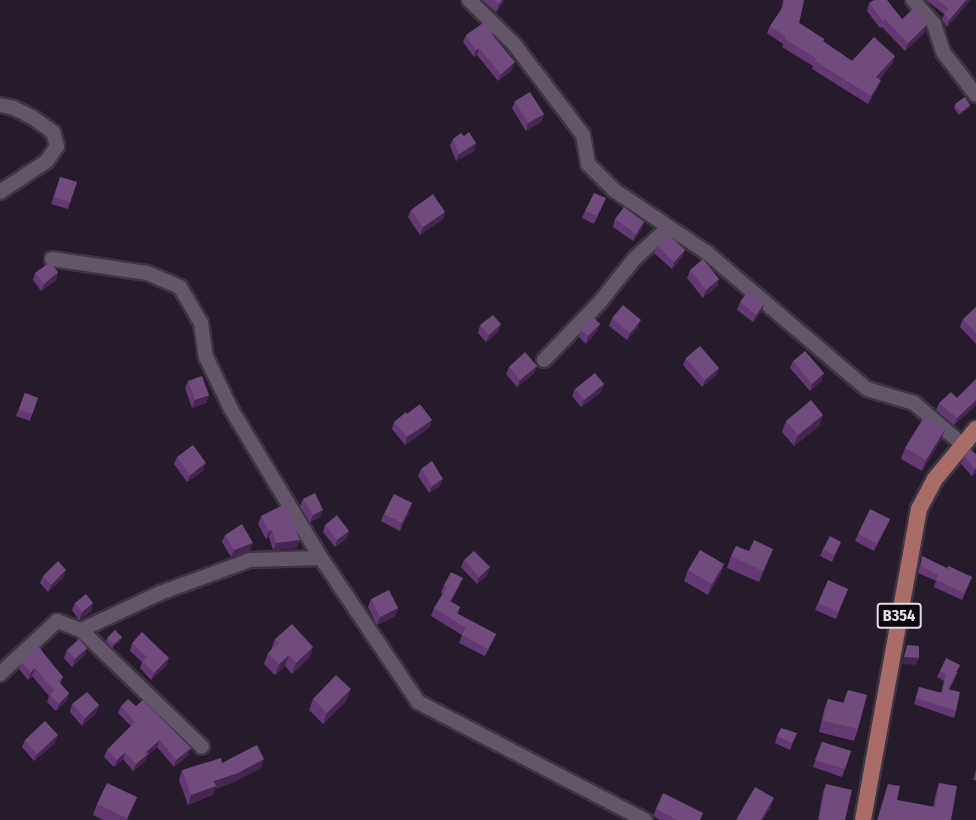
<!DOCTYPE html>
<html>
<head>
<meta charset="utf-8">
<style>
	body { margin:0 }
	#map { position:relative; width:976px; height:820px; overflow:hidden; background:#251b2a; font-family:"Fira Sans Condensed",sans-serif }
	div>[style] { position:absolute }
	.roads { filter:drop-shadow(2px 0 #3d3541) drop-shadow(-2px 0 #3d3541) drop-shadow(0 2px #3d3541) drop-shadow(0 -2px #3d3541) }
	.minor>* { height:14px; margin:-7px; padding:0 7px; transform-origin:7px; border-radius:7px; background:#625668 }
	.major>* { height:16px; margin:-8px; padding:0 8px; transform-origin:8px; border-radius:8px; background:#a86c69 }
	.wall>* { inset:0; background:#623a71 }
	.shaded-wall>* { inset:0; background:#44264f }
	.building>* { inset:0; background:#704c7d }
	span { translate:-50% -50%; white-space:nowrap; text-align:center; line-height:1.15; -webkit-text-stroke:4.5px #0c080e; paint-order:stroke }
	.shield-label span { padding:2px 4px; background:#0c080e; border:2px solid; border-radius:4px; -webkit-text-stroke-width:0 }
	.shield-label { font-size:16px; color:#e3dce6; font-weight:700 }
</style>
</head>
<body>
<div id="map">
	<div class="roads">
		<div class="minor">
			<i style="left:469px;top:0;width:63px;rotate:44.4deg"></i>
			<i style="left:514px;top:44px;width:114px;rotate:52.8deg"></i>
			<i style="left:583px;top:135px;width:29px;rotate:80deg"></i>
			<i style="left:588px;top:164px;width:37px;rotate:45deg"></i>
			<i style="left:614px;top:190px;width:111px;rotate:34deg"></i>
			<i style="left:706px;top:252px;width:211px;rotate:40.4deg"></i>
			<i style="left:867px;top:389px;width:49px;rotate:16.6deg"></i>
			<i style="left:914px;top:403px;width:63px;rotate:40.5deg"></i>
			<i style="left:913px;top:0;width:32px;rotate:49deg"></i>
			<i style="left:934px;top:24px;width:29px;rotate:72deg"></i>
			<i style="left:943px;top:52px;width:54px;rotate:52.5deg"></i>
			<i style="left:0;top:105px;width:14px;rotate:12deg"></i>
			<i style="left:14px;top:108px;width:20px;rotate:27deg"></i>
			<i style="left:32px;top:117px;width:26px;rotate:36deg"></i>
			<i style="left:53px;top:132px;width:15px;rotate:74deg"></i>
			<i style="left:57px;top:146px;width:18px;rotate:124deg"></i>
			<i style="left:47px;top:161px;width:56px;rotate:146.6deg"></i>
			<i style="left:52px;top:259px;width:96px;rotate:8.4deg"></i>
			<i style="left:147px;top:273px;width:36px;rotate:23deg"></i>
			<i style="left:180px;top:287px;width:42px;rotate:59.7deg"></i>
			<i style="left:201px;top:323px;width:34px;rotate:82deg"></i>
			<i style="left:206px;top:357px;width:58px;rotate:64.3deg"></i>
			<i style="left:231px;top:409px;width:174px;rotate:58.9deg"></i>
			<i style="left:544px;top:360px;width:81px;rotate:-46deg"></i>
			<i style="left:600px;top:302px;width:56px;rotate:-51.5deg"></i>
			<i style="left:635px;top:258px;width:45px;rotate:-42.3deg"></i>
			<i style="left:81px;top:630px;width:87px;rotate:-25.1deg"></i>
			<i style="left:160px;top:593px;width:96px;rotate:-20.1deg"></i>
			<i style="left:250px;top:560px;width:71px;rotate:-1.6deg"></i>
			<i style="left:321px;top:558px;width:174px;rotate:56deg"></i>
			<i style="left:418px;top:702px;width:256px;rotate:27.5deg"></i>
			<i style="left:0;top:674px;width:78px;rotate:-42.9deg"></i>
			<i style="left:57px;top:621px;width:26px;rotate:21deg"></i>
			<i style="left:81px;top:630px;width:168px;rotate:44deg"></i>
		</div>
		<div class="major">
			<i style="left:863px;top:820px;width:316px;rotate:-79.8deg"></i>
			<i style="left:919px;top:509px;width:34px;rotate:-62deg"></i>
			<i style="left:935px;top:479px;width:65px;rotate:-50.6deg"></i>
		</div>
	</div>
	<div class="wall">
		<i style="clip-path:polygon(482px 0,505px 0,496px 12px)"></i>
		<i style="clip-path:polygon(783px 0,804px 0,799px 23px,824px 39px,823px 42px,852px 61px,895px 56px,892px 64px,879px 79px,878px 87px,868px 104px,812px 69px,813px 66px,782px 47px,783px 44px,767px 33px,770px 26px,781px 10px)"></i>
		<i style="clip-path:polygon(926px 0,970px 0,947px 27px,942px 19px,944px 14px)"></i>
		<i style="clip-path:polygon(869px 3px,902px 19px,925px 32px,905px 51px,882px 27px,880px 28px,867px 11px)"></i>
		<i style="clip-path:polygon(466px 35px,512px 70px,498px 81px,477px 55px,474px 57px,463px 42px)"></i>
		<i style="clip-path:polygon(515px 101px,544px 114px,541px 122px,526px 131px,512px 108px)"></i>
		<i style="clip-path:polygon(955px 104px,970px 105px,969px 108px,959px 115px,954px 108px)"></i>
		<i style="clip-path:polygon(464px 136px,476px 143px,474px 151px,456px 161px,450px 146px,453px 139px)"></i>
		<i style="clip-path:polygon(60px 177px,77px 182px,68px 209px,51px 204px)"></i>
		<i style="clip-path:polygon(606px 198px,594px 224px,582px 218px,585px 211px)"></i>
		<i style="clip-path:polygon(411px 210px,445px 212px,443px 219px,420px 235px,408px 217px)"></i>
		<i style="clip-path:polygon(615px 219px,642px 229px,633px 241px,613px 227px)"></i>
		<i style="clip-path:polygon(657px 245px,685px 250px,682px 257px,672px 269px,654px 253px)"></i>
		<i style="clip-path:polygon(690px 270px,719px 279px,717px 286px,703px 298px,687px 278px)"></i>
		<i style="clip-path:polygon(58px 272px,56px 280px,41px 291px,33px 280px,35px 273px)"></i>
		<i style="clip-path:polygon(740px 302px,764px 304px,762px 311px,753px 322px,737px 310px)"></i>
		<i style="clip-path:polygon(976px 307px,976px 344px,960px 327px,963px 319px)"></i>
		<i style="clip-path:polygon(612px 318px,638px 327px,627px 340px,609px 326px)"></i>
		<i style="clip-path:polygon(501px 324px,498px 332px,486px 342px,478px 333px,480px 325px)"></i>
		<i style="clip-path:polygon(600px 324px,597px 331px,586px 344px,579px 337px,581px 330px)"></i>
		<i style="clip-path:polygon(686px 358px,719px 368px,716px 375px,702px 387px,683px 365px)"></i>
		<i style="clip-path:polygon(793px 361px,824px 373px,821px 381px,810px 391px,790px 368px)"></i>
		<i style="clip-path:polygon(537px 366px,534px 373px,517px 387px,506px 374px,509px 367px)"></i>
		<i style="clip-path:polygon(976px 379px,976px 405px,954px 425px,936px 410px,939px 403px,957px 398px)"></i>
		<i style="clip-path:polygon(188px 381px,209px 395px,206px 403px,192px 408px,185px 388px)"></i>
		<i style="clip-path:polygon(604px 384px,601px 392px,581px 407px,572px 396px,575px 389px)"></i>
		<i style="clip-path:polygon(25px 393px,38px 398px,30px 421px,16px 416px)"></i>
		<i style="clip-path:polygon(407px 414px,430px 427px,405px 445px,392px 429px,394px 422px)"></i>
		<i style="clip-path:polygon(823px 415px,819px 426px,794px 446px,782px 432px,786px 421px)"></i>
		<i style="clip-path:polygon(945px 429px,941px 440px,922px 471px,901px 459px,905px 448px)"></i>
		<i style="clip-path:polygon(976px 454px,976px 473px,972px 476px,961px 464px,964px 456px)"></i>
		<i style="clip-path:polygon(177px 457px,203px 471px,187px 482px,174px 464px)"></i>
		<i style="clip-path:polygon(421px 469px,440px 486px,429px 493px,418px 476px)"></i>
		<i style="clip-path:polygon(303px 499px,320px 517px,310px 522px,300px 506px)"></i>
		<i style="clip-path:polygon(412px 503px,400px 531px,381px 521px,384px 514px)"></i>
		<i style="clip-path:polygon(261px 516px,297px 548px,273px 550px,269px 537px,266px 539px,258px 524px)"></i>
		<i style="clip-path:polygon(890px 519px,887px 526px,874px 551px,855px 541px,858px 534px)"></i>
		<i style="clip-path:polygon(325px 525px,349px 531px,347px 538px,335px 547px,323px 532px)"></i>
		<i style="clip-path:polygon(225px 535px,250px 550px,231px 557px,222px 542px)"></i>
		<i style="clip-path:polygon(841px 542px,832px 562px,820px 556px,823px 549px)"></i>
		<i style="clip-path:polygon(773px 549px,759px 582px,727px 568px,731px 556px,749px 551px)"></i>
		<i style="clip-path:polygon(922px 556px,947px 568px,948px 566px,972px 577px,962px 600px,934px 587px,936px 581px,918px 573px)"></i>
		<i style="clip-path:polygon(464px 560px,487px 575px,477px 584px,461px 567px)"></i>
		<i style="clip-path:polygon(724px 564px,720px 575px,708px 595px,684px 581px,688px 570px)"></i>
		<i style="clip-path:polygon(43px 576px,63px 578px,48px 592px,40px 583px)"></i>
		<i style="clip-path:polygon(444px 585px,460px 585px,451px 602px,460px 607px,458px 614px,496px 634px,493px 641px,485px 656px,459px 643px,462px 635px,431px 616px,434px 608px,443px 594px,441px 593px)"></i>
		<i style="clip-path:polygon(848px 589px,836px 619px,815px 610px,818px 603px)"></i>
		<i style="clip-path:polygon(371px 599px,398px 608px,395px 616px,377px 625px,368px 607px)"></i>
		<i style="clip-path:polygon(75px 603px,93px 603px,91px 611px,79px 620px,72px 610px)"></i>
		<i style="clip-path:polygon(122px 637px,120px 641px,112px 648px,106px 642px,107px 638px)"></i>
		<i style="clip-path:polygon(275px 639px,313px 647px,309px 658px,292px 674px,285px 666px,275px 675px,264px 664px,268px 653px,271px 650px)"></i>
		<i style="clip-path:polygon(132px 643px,167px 665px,151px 680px,140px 668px,142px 662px,130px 651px)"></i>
		<i style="clip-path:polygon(87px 648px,84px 656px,72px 667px,64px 658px,67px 650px)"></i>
		<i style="clip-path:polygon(21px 662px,63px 677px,60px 684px,69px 693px,67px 700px,56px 711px,47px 702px,49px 696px,32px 676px,28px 680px,19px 669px)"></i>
		<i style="clip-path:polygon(940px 671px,958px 672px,949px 690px,956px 711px,954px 718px,914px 704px,919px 687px,941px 693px,944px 681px,937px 677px)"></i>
		<i style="clip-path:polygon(848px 690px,858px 729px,854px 741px,819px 732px,824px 710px,828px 699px,843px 703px)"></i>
		<i style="clip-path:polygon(313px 699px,347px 700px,323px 724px,309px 710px)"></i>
		<i style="clip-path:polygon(72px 704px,99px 705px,96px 713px,82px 726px,70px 712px)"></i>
		<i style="clip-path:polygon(121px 706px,136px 706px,191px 748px,188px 755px,174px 767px,157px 747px,147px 756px,145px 761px,133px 771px,123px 759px,114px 767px,104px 757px,107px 750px,131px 726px,118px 713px)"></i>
		<i style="clip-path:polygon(797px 733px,790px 750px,775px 743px,777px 736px)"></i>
		<i style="clip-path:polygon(25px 740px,55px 743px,34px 761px,22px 747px)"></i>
		<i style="clip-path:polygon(822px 742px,851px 751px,842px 777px,813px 767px)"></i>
		<i style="clip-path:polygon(222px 763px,261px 768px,234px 782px,215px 789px,212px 795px,188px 805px,179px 780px,182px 770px)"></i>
		<i style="clip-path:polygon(976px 770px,976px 780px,973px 780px)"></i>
		<i style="clip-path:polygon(939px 783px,951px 820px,877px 820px,888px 784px,897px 800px,933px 807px,936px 793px)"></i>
		<i style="clip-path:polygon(826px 784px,845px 820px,818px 820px,823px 792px)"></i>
		<i style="clip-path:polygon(137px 797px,127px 820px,103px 820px,93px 815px,97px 804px)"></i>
		<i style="clip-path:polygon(656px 809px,701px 820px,660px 820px,653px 816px)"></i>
	</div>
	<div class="shaded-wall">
		<i style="clip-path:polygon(502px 0,505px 0,496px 12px,499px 4px)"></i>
		<i style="clip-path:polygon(966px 0,970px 0,947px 27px,949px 20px)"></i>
		<i style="clip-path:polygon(928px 24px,925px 32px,905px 51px,908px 43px)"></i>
		<i style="clip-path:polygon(479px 48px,477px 55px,474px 57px,476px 50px)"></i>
		<i style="clip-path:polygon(895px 56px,892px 64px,873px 84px,876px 77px)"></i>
		<i style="clip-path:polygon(515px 62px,512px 70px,498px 81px,501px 74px)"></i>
		<i style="clip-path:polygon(881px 80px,878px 87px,868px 104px,871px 96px)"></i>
		<i style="clip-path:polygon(970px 105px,969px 108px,959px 115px,961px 112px)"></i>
		<i style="clip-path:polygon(544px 114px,541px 122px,526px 131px,528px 123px)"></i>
		<i style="clip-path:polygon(476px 143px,474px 151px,456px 161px,459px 154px)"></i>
		<i style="clip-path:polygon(445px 212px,443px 219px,420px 235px,423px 227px)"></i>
		<i style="clip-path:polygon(644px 222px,642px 229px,633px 241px,636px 234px)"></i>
		<i style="clip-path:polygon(685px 250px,682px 257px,672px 269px,674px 262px)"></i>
		<i style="clip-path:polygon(58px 272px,56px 280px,41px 291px,44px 284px)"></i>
		<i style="clip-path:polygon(719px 279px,717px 286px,703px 298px,706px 290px)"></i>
		<i style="clip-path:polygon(764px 304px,762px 311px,753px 322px,756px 315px)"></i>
		<i style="clip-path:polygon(641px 320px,638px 327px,627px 340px,630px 333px)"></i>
		<i style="clip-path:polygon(501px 324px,498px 332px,486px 342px,489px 335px)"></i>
		<i style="clip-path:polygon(600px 324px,597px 331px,586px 344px,588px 336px)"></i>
		<i style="clip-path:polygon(537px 366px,534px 373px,517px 387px,520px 380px)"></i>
		<i style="clip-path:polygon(719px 368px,716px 375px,702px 387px,705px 380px)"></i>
		<i style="clip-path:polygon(824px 373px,821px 381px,810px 391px,812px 384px)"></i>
		<i style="clip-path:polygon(604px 384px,601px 392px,581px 407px,584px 400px)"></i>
		<i style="clip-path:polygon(209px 395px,206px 403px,192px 408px,195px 400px)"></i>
		<i style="clip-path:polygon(976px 400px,976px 405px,954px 425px,957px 418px)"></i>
		<i style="clip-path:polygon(823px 415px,819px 426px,794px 446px,798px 435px)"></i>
		<i style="clip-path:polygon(432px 420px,430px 427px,405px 445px,407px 437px)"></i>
		<i style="clip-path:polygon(945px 429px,941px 440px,922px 471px,926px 460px)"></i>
		<i style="clip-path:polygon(206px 463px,203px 471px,187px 482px,190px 475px)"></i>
		<i style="clip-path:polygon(976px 468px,976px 473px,972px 476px,975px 469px)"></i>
		<i style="clip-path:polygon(443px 479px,440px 486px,429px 493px,432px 486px)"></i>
		<i style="clip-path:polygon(412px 503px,410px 511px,400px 531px,402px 523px)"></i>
		<i style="clip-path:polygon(323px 510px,320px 517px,310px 522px,313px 515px)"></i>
		<i style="clip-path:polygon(890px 519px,887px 526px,874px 551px,877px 544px)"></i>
		<i style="clip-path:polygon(272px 530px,269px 537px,266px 539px,269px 531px)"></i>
		<i style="clip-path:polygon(349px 531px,347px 538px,335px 547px,337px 540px)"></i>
		<i style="clip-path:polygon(300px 540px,297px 548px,273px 550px,276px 543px)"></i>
		<i style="clip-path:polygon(253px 543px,250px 550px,231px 557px,234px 550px)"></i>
		<i style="clip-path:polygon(773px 549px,769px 560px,759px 582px,763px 571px)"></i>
		<i style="clip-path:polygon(724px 564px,720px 575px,708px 595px,712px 584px)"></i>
		<i style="clip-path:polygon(490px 567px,487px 575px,477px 584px,479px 577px)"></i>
		<i style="clip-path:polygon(66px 570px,63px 578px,48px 592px,51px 585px)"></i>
		<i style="clip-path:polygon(463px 578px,460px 585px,447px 609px,450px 601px)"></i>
		<i style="clip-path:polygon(93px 603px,91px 611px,79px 620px,82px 612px)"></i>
		<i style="clip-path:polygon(398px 608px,395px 616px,377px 625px,380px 617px)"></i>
		<i style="clip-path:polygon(496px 634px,493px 641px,485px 656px,488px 649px)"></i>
		<i style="clip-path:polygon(122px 637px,120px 641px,112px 648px,114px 644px)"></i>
		<i style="clip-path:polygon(313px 647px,309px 658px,292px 674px,296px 663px)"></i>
		<i style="clip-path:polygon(87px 648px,84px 656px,72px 667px,75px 659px)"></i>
		<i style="clip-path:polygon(289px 655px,285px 666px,275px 675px,279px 664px)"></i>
		<i style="clip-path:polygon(904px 657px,919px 658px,916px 665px,902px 664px)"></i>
		<i style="clip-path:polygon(169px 658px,167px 665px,151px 680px,154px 673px)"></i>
		<i style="clip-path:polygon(35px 668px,32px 676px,28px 680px,31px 672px)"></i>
		<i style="clip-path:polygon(351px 689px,347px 700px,323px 724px,327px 713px)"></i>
		<i style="clip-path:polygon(69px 693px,67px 700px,56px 711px,59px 704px)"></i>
		<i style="clip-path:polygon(99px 705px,96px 713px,82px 726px,85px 718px)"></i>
		<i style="clip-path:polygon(58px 735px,55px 743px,34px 761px,37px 754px)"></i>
		<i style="clip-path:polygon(160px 740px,157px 747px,147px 756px,145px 761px,133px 771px,136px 764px,146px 752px)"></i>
		<i style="clip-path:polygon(191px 748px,188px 755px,174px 767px,176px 760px)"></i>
		<i style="clip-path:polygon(125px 752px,123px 759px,114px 767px,117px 760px)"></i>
		<i style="clip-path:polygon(264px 759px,261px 768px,234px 782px,215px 789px,212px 795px,188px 805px,191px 795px,214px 781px)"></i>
		<i style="clip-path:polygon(774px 798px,770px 809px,763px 820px,761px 820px)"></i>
	</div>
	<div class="building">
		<i style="clip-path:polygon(494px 0,502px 0,499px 4px)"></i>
		<i style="clip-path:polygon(784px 0,804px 0,799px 23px,824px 39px,823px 41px,852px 61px,874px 37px,895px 56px,876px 77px,881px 80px,871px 96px,815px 61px,817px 59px,785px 39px,786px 37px,770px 26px,783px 7px)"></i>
		<i style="clip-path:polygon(874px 0,887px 0,902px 19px,913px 9px,928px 24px,908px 43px,885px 19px,883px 21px,869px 3px)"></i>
		<i style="clip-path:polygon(938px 0,966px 0,949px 20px,944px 12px,949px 9px)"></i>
		<i style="clip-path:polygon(486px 21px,494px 37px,515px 62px,501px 74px,479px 48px,476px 50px,466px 35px)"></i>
		<i style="clip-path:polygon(530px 92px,544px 114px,528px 123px,515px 101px)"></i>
		<i style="clip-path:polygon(965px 97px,970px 105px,961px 112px,955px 104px)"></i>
		<i style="clip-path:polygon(469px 132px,476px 143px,459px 154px,453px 139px,461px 133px,464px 136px)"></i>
		<i style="clip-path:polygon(60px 177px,77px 182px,70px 202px,54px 197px)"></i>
		<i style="clip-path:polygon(594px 193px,606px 198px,597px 216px,585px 211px)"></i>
		<i style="clip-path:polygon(433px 194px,445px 212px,423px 227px,411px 210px)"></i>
		<i style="clip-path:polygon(624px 207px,644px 222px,636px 234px,615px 219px)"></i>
		<i style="clip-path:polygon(669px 235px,685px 250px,674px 262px,657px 245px)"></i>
		<i style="clip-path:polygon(703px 259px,719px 279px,706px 290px,690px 270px)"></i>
		<i style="clip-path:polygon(50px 262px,58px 272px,44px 284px,35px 273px)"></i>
		<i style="clip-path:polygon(749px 290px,764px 304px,756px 315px,740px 302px)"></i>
		<i style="clip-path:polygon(623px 305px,641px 320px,630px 333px,612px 318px)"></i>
		<i style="clip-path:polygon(976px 307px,976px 333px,963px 319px)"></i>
		<i style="clip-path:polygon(493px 315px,501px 324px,489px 335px,480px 325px)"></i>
		<i style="clip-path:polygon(593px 317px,600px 324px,588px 336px,581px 330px)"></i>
		<i style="clip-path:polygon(700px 346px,719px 368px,705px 380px,686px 358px)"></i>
		<i style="clip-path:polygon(805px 351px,824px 373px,812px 384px,793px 361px)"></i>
		<i style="clip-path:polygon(525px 352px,537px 366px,520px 380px,509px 367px)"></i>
		<i style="clip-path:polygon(595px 373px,604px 384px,584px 400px,575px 389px)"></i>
		<i style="clip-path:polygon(202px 376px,209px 395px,195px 400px,188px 381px)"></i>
		<i style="clip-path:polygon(976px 379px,976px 400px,957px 418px,939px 403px,951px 392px,957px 398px)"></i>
		<i style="clip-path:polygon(25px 393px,38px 398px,32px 414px,19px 409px)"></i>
		<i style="clip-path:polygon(811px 400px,823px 415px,798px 435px,786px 421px)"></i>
		<i style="clip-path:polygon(420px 404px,432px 420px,407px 437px,394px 422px,406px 412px,407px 414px)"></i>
		<i style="clip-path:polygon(924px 417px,945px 429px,926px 460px,905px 448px)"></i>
		<i style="clip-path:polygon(193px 445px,206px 463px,190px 475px,177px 457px)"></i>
		<i style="clip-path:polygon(970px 449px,976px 454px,976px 468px,975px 469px,964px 456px)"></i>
		<i style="clip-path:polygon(432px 461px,443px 479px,432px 486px,421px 469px)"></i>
		<i style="clip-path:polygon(315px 493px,323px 510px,313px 515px,303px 499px)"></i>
		<i style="clip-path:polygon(394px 494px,412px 503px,402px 523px,384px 514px)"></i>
		<i style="clip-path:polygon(285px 504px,300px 540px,276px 543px,272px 530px,269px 531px,261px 516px)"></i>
		<i style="clip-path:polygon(870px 509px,890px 519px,877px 544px,858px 534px)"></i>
		<i style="clip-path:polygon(337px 515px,349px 531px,337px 540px,325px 525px)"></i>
		<i style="clip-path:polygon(242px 524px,253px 543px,234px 550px,225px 535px)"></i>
		<i style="clip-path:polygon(830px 536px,841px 542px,834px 555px,823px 549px)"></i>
		<i style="clip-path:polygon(754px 540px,773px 549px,763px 571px,731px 556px,736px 546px,749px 551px)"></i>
		<i style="clip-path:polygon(700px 550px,724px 564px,712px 584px,688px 570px)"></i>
		<i style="clip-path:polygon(474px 551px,490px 567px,479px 577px,464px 560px)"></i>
		<i style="clip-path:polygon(922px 556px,950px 570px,948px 566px,972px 577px,964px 593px,936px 580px,938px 575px,921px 566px)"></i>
		<i style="clip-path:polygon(58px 561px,66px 570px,51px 585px,43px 576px)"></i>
		<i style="clip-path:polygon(451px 572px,463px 578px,450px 601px,460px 607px,456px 613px,496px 634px,488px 649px,462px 635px,466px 628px,434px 608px,447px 587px,444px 585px)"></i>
		<i style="clip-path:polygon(828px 580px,848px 589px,838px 612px,818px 603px)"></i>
		<i style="clip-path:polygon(389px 590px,398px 608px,380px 617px,371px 599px)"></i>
		<i style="clip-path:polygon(86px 594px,93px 603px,82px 612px,75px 603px)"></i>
		<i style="clip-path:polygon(292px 624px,313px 647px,296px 663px,289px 655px,279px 664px,268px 653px,279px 643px,275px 639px)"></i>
		<i style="clip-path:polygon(115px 630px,122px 637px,114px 644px,107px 638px)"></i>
		<i style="clip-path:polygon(142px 632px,169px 658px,154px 673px,143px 661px,147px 657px,132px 643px)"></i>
		<i style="clip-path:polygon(79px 639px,87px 648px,75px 659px,67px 650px)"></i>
		<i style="clip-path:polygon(907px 645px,919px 646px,919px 658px,904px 657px)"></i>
		<i style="clip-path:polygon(38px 646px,63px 677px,58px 681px,69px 693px,59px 704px,50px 695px,54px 690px,35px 668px,31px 672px,21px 662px)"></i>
		<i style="clip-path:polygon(946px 658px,960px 665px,948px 689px,960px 692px,956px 711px,916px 698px,919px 687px,942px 693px,946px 674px,940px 671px)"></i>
		<i style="clip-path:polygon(336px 675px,351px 689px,327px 713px,313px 699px)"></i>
		<i style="clip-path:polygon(848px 690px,867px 695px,858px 729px,823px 721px,828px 699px,844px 703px)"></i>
		<i style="clip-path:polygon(87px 692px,99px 705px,85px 718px,72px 704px)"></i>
		<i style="clip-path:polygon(128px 699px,136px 706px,143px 700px,191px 748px,176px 760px,160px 740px,146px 752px,148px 754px,136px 764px,125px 752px,117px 760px,107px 750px,135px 722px,121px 706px)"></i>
		<i style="clip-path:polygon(45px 721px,58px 735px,37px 754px,25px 740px)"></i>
		<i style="clip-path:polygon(781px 728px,797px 733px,792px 743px,777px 736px)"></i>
		<i style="clip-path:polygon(822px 742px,851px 751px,845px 769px,815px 760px)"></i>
		<i style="clip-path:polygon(257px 745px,264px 759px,238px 773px,214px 781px,216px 786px,191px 795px,182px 770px,221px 758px,222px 763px)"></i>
		<i style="clip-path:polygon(107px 783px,137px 797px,127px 818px,97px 804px)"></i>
		<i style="clip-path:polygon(939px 783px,957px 786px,951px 820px,878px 820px,888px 784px,900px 786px,897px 800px,935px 807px)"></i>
		<i style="clip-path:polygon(826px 784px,852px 790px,845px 820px,819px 820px)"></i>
		<i style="clip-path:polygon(755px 787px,774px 798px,761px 820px,736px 820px)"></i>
		<i style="clip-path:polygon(663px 793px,703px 813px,700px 820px,677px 820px,656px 809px)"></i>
	</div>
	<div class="shield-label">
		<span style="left:899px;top:616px">B354</span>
	</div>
</div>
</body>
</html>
